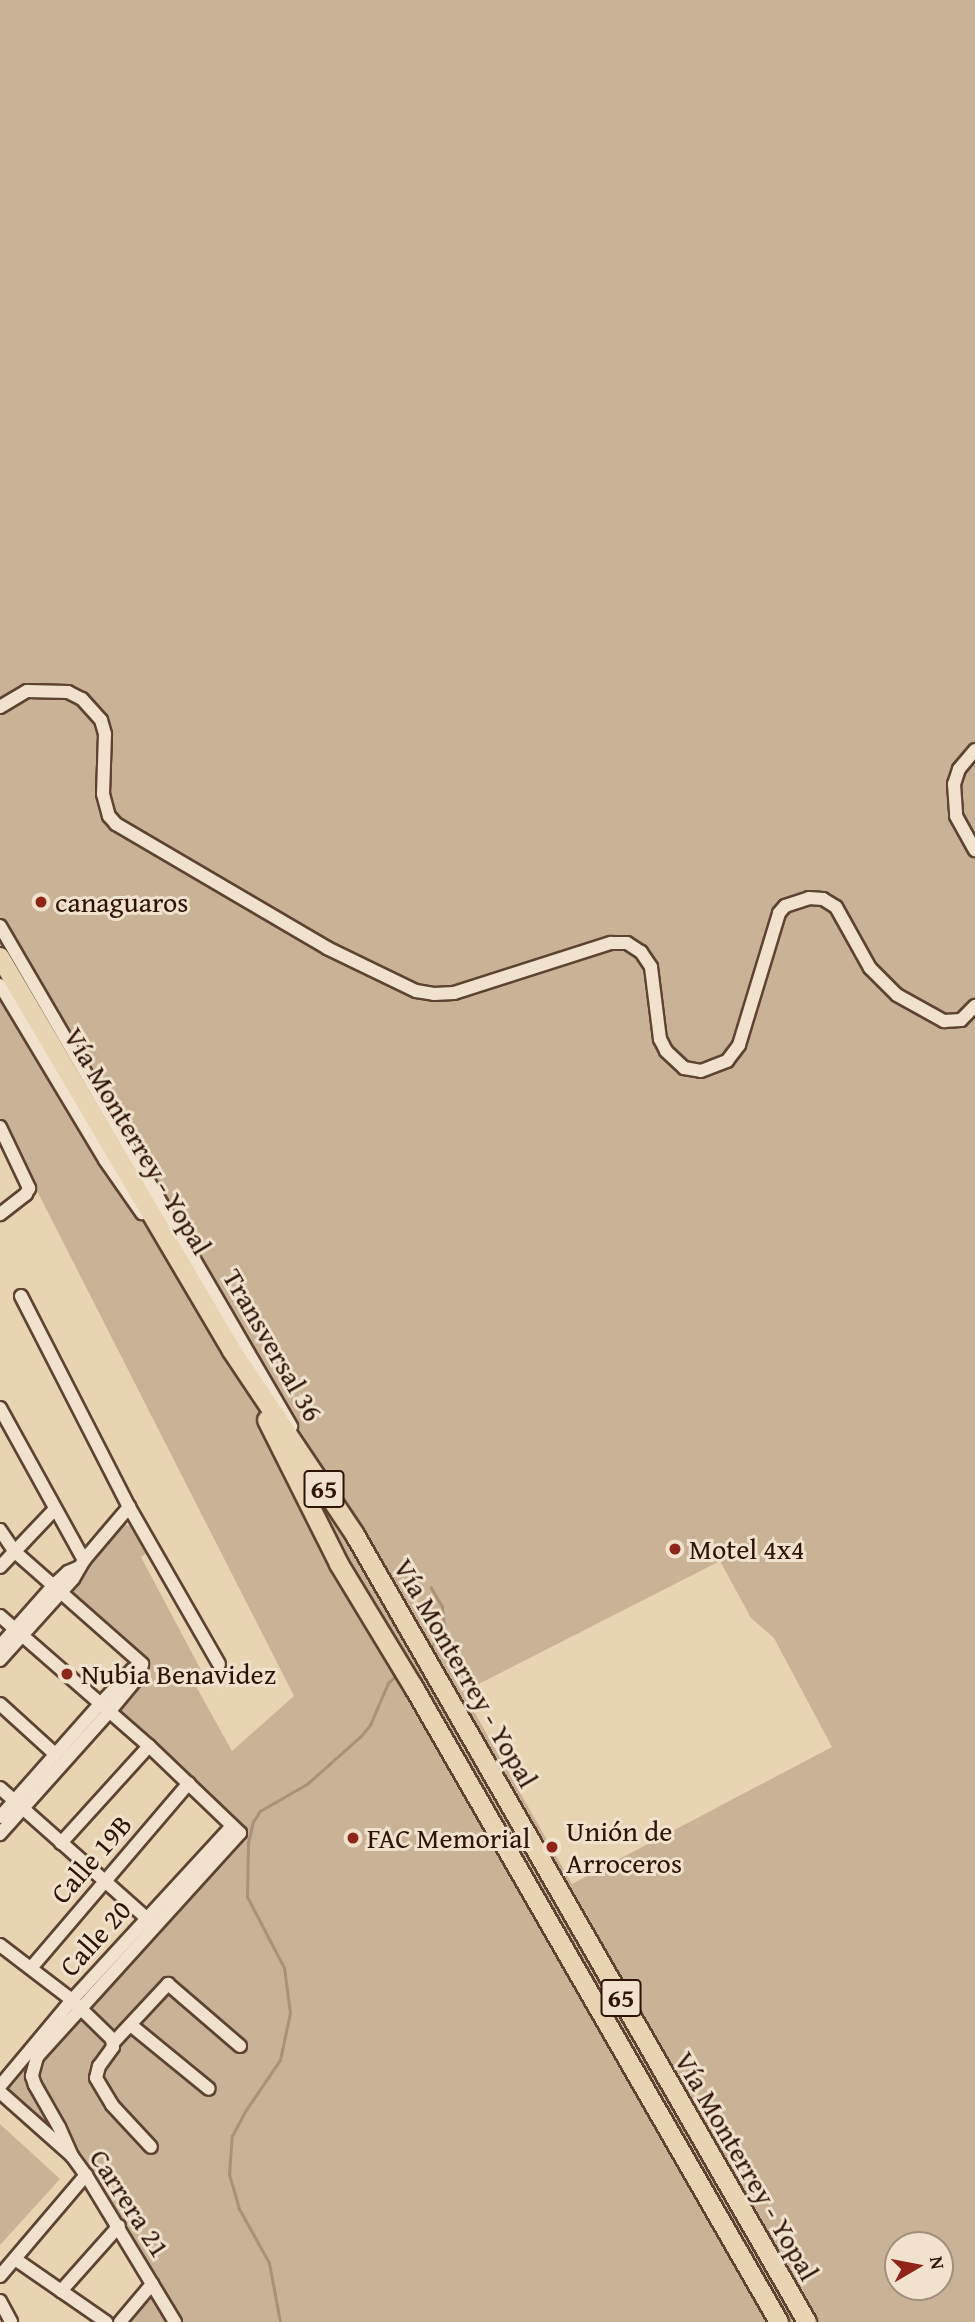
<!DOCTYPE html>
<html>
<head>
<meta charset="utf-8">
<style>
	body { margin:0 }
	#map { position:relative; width:975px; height:2322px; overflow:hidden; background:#e8d3b2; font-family:"Gentium Book Plus",serif }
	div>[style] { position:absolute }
	.green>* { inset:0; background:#c9b295 }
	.stream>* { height:2.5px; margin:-1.25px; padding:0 1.25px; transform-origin:1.25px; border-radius:1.25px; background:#a99278 }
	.roads { filter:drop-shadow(2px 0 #5e4332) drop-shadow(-2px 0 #5e4332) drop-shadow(0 2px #5e4332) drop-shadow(0 -2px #5e4332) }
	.minor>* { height:12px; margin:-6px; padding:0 6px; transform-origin:6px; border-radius:6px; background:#f0e2cd }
	.highway>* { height:18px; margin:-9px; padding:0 9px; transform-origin:9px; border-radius:9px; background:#e8d3b2 }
	.dots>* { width:19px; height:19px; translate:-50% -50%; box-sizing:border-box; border:4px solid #f0e2cd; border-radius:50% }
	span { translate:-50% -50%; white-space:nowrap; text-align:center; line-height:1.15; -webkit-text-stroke:6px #f0e2cd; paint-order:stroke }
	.shield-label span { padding:2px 5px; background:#f0e2cd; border:2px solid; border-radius:5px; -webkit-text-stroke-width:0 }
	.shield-label { font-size:26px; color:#301307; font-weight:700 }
	.poi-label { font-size:28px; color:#301307 }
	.left { translate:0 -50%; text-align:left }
	.street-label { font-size:28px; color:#301307 }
	.north { position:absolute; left:884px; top:2231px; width:70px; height:70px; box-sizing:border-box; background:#f0e2cd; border:2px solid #a38f7e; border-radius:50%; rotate:80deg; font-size:19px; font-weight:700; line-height:28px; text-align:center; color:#301307 }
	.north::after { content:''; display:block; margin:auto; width:24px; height:32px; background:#8f2418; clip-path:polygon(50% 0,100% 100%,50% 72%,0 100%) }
</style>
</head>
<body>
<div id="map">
	<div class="green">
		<i style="clip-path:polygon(evenodd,0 0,975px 0,975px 2322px,129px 2322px,157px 2288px,92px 2171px,5px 2089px,237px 1827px,117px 1712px,150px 1673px,150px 1666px,70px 1595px,90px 1565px,123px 1525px,137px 1526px,150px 1551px,141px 1557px,203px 1674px,193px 1681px,232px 1751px,294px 1696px,0 1118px,0 0,720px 1561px,751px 1618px,774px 1638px,832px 1747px,572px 1884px,463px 1692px,720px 1561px,0 0,898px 2245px,940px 2245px,940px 2287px,898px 2287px,898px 2245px)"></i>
		<i style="clip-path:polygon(0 2124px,60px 2179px,0 2245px)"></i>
	</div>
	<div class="stream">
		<i style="left:429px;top:1650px;width:26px;rotate:-54deg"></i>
		<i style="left:444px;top:1629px;width:22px;rotate:-95deg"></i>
		<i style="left:442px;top:1607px;width:22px;rotate:-120deg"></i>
		<i style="left:280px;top:2322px;width:60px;rotate:-100.6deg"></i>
		<i style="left:269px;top:2263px;width:62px;rotate:-119.1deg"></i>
		<i style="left:239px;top:2209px;width:35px;rotate:-106deg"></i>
		<i style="left:229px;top:2175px;width:39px;rotate:-86deg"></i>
		<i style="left:232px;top:2136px;width:30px;rotate:-62deg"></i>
		<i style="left:246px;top:2110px;width:60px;rotate:-55.8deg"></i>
		<i style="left:280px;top:2060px;width:48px;rotate:-78deg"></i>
		<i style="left:290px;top:2013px;width:45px;rotate:-97.6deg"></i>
		<i style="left:284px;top:1968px;width:80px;rotate:-117.5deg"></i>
		<i style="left:247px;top:1897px;width:54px;rotate:-88.9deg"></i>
		<i style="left:248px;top:1843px;width:22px;rotate:-77deg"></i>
		<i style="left:253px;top:1822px;width:13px;rotate:-58deg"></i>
		<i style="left:260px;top:1811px;width:54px;rotate:-29.9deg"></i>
		<i style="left:307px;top:1784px;width:71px;rotate:-41.6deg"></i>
		<i style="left:360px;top:1737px;width:16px;rotate:-50deg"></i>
		<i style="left:370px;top:1725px;width:46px;rotate:-66.8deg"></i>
		<i style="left:388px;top:1683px;width:15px;rotate:-42deg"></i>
	</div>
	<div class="roads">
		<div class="minor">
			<i style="left:0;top:707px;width:31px;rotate:-31deg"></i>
			<i style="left:27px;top:691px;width:41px;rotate:1.4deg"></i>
			<i style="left:68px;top:692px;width:16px;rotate:27deg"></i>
			<i style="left:82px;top:699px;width:28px;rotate:48deg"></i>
			<i style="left:101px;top:720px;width:15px;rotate:74deg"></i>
			<i style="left:105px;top:734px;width:60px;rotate:91.9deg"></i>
			<i style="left:103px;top:794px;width:23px;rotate:75deg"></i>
			<i style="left:109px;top:816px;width:11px;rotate:49deg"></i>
			<i style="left:116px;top:824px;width:245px;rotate:30.4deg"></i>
			<i style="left:327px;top:948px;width:99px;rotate:25.8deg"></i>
			<i style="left:416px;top:991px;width:18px;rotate:9deg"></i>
			<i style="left:434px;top:994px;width:20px;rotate:-3deg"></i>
			<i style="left:454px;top:993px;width:165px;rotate:-17.7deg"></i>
			<i style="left:611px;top:943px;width:16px"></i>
			<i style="left:627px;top:943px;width:17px;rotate:33deg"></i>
			<i style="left:641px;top:952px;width:18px;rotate:56deg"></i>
			<i style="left:651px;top:967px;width:73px;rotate:82.9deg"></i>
			<i style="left:660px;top:1039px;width:13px;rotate:63deg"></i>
			<i style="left:666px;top:1051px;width:25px;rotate:43deg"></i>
			<i style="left:684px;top:1068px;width:17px;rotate:10deg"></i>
			<i style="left:701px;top:1071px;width:28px;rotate:-21deg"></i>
			<i style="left:727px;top:1061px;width:20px;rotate:-53deg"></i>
			<i style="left:739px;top:1045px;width:138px;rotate:-73.1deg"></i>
			<i style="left:779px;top:913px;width:9px;rotate:-49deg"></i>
			<i style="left:785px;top:906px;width:25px;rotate:-18deg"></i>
			<i style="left:809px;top:898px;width:14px;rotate:4deg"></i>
			<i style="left:823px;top:899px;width:15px;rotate:32deg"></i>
			<i style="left:836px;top:907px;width:70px;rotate:60.9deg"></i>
			<i style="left:870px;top:968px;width:38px;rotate:45deg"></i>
			<i style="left:897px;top:995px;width:54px;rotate:29deg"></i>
			<i style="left:944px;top:1021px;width:17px;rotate:-3deg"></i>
			<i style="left:961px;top:1020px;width:20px;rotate:-45deg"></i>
			<i style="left:975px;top:750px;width:25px;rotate:130deg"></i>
			<i style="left:959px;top:769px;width:16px;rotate:108deg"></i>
			<i style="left:954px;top:784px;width:32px;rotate:86deg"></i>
			<i style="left:956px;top:816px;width:39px;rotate:61deg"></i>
			<i style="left:0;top:926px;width:579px;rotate:59.8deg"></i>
			<i style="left:0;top:985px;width:204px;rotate:59deg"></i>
			<i style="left:105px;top:1160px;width:65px;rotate:55.1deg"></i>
			<i style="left:0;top:1127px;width:68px;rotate:64.6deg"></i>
			<i style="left:29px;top:1188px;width:7px;rotate:117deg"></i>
			<i style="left:26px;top:1194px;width:33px;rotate:142deg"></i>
			<i style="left:21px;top:1296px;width:237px;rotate:62.9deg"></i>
			<i style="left:129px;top:1507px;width:181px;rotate:60.2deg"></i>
			<i style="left:0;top:1408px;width:174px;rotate:61.1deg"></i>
			<i style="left:0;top:1530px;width:25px;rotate:56deg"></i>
			<i style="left:14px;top:1551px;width:171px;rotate:41.4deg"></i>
			<i style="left:142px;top:1664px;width:12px;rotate:104deg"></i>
			<i style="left:139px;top:1676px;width:47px;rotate:129.8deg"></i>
			<i style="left:109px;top:1712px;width:164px;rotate:131.8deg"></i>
			<i style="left:0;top:1567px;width:79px;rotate:-46.5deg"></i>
			<i style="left:0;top:1616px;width:198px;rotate:41.1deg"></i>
			<i style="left:149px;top:1746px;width:126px;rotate:43.7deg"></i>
			<i style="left:240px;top:1833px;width:302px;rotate:132.2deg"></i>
			<i style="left:37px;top:2057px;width:20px;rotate:105deg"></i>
			<i style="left:32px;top:2076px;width:9px;rotate:72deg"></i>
			<i style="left:35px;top:2085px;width:48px;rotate:60.3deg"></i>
			<i style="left:59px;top:2127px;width:32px;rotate:66deg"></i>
			<i style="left:0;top:1646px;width:80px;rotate:-48.5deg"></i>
			<i style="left:53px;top:1586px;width:21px;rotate:-43deg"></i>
			<i style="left:68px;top:1572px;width:12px;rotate:-24deg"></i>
			<i style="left:0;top:1660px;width:109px;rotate:-48deg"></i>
			<i style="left:73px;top:1579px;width:22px;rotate:-60deg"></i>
			<i style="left:84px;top:1560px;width:70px;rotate:-49.7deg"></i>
			<i style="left:0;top:1704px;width:74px;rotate:42.3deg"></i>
			<i style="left:0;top:1788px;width:203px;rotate:41.6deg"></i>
			<i style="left:0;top:1817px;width:151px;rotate:-48.5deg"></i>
			<i style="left:100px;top:1704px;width:47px;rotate:-46.7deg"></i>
			<i style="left:132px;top:1670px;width:7px;rotate:-8deg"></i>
			<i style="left:61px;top:1843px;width:131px;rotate:-47.8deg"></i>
			<i style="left:0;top:1945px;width:91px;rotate:37.4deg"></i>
			<i style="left:72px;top:2000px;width:56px;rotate:44.3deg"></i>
			<i style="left:112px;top:2039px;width:8px;rotate:83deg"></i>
			<i style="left:113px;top:2047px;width:24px;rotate:126deg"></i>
			<i style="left:99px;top:2066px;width:12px;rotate:104deg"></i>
			<i style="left:96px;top:2078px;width:31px;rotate:59deg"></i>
			<i style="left:112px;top:2105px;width:57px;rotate:47.1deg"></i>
			<i style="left:31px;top:1968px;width:243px;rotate:-49.5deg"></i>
			<i style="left:132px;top:2026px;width:99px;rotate:39.3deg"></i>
			<i style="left:113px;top:2043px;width:81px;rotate:-47deg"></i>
			<i style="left:168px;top:1984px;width:95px;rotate:40.7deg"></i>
			<i style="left:0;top:2086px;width:112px;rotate:-50.1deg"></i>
			<i style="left:72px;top:2000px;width:236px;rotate:-47.4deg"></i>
			<i style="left:0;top:2092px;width:96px;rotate:41.6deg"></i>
			<i style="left:72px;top:2156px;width:24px;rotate:54deg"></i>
			<i style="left:86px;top:2175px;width:172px;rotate:58.8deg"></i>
			<i style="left:15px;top:2259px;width:111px;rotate:34.7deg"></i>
			<i style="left:0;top:2276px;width:133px;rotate:-49.6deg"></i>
			<i style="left:61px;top:2291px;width:87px;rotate:-48.3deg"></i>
			<i style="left:0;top:2301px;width:24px;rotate:62deg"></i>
			<i style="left:120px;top:2322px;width:50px;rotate:-49.9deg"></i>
		</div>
		<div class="highway">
			<i style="left:0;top:957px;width:457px;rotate:59.5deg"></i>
			<i style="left:232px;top:1351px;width:221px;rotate:56.2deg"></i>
			<i style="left:355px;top:1535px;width:908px;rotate:60.13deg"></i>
			<i style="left:267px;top:1420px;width:161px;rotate:63.4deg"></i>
			<i style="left:339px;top:1564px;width:143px;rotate:58.8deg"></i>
			<i style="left:413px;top:1686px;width:734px;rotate:60.08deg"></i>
		</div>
	</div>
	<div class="dots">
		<i style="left:41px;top:902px;background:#8f2418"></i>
		<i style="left:675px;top:1549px;background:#8f2418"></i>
		<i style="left:67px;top:1674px;background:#8f2418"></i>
		<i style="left:353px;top:1838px;background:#8f2418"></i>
		<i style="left:552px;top:1847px;background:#8f2418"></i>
	</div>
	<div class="shield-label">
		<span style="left:324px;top:1489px">65</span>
		<span style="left:621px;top:1998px">65</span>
	</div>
	<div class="poi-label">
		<span class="left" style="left:55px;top:902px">canaguaros</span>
		<span class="left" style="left:689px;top:1549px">Motel 4x4</span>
		<span class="left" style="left:81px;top:1674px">Nubia Benavidez</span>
		<span class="left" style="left:566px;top:1847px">Unión de<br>Arroceros</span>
		<span class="left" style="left:367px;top:1838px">FAC Memorial</span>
	</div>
	<div class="street-label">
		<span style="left:138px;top:1141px;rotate:59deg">Vía Monterrey - Yopal</span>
		<span style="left:273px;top:1345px;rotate:60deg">Transversal 36</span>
		<span style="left:466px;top:1673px;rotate:60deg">Vía Monterrey - Yopal</span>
		<span style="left:91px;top:1859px;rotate:-49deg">Calle 19B</span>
		<span style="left:95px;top:1938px;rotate:-48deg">Calle 20</span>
		<span style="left:747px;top:2166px;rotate:60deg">Vía Monterrey - Yopal</span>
		<span style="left:130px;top:2203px;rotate:57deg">Carrera 21</span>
	</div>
	<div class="north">N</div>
</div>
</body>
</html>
